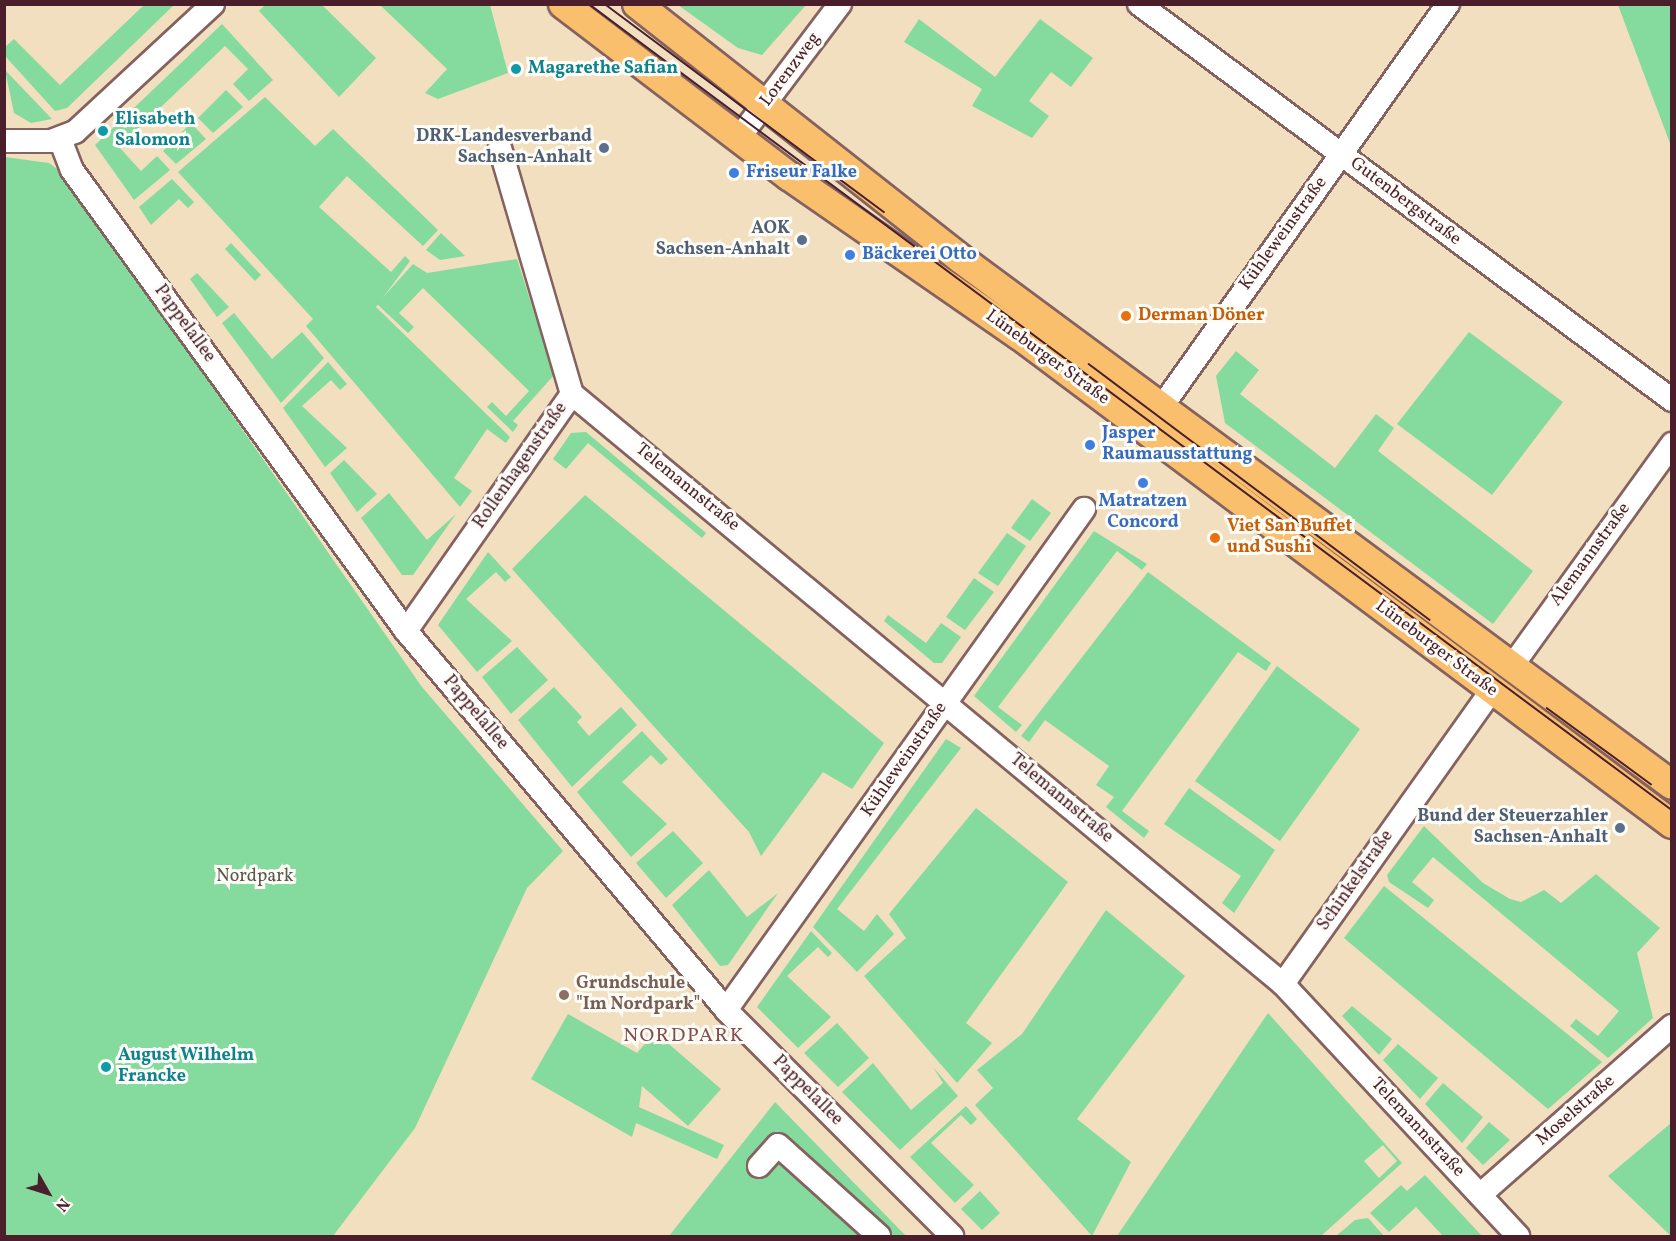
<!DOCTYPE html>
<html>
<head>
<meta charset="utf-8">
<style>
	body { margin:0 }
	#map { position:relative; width:1676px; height:1241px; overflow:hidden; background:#f2dfc0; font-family:Vollkorn,serif }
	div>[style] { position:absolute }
	.green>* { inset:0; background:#85da9d }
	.roads { filter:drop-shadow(2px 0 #85625f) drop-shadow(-2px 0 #85625f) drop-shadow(0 2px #85625f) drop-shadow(0 -2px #85625f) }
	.minor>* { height:22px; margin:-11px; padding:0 11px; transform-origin:11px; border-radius:11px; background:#fff }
	.major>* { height:28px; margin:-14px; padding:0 14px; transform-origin:14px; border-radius:14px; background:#f9bf6d }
	.tram>* { height:1.5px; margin:-0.75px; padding:0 0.75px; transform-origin:0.75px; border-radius:0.75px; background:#4a1f2b }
	.dots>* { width:16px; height:16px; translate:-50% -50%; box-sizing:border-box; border:3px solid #fdfcf7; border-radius:50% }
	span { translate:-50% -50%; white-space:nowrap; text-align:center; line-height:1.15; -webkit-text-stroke:6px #fdfcf7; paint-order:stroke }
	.culture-label { font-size:18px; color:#0d838f; font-weight:700 }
	.left { translate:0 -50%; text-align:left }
	.street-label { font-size:18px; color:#4a1f2b }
	.service-label { font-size:18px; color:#4e5e75; font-weight:700 }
	.right { translate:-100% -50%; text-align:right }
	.shop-label { font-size:18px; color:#366cbe; font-weight:700 }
	.food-label { font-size:18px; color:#c56008; font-weight:700 }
	.park-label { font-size:18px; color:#5c574d }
	.education-label { font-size:18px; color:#785e54; font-weight:700 }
	.neighbourhood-label { font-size:20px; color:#834f4e; letter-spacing:1.5px }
	.frame { position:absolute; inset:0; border:6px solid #4a1f2b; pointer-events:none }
	.north { position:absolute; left:18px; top:1163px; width:60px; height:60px; -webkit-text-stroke:4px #fdfcf7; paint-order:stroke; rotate:129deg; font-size:16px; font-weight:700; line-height:24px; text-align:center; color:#4a1f2b }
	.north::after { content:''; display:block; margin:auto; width:21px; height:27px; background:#4a1f2b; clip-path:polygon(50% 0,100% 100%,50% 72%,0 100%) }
</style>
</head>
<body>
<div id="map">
	<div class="green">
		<i style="clip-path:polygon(144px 5px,174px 5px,67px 108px,55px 111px,5px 56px,5px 47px,14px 39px,60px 85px)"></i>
		<i style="clip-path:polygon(265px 5px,322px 5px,376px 58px,339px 97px,259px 11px)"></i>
		<i style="clip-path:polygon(380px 5px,490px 5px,508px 73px,438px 99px,425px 93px,447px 69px)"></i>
		<i style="clip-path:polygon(678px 5px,806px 5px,762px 55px,738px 48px)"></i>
		<i style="clip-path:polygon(1618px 5px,1671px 5px,1671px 146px)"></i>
		<i style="clip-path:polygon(919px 19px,995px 77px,1040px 19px,1093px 58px,1071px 87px,1051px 72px,1029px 101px,1049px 116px,1032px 138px,972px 106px,982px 89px,904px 42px)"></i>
		<i style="clip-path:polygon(222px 24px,273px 80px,249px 101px,233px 84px,248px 69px,225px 46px,119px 147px,141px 171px,157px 156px,170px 170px,134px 200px,95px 145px)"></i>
		<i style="clip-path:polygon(5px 70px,52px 119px,31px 123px,14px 113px)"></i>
		<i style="clip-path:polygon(226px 90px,243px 107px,213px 133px,198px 118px)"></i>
		<i style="clip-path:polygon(265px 97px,315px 146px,333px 129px,438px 230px,423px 246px,347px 176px,319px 207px,391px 272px,405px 256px,410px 261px,376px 307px,510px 437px,506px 443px,487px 429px,454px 478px,472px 491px,460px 507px,306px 326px,313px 319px,178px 172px)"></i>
		<i style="clip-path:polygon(191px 123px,206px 139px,176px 164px,163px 151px)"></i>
		<i style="clip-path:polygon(5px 157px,49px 163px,64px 174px,422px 687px,563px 851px,527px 888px,415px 1128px,333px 1236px,5px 1236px)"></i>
		<i style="clip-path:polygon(172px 179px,194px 202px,188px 208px,179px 199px,151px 225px,139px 207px)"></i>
		<i style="clip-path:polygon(441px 233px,465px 256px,440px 260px,426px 250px)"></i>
		<i style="clip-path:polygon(231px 243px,261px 275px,255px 281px,225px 249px)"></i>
		<i style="clip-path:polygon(517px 259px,554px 375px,513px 421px,518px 425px,513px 432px,487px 407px,492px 402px,506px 416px,529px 391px,423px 288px,399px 313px,414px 327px,408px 333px,377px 304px,413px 264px,427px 273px)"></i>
		<i style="clip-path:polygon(197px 273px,229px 307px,217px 317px,190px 279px)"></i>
		<i style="clip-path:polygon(234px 313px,272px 359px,302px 332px,324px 358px,281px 403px,222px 323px)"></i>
		<i style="clip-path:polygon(1469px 332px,1563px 402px,1492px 495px,1397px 424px)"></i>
		<i style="clip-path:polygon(1236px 351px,1259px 370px,1240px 394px,1335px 468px,1376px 414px,1394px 428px,1378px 451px,1533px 571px,1493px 624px,1225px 423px,1216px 376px)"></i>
		<i style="clip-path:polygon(328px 362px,347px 384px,340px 390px,331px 380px,302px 406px,347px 448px,325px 467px,283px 408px)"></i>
		<i style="clip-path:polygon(586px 432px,706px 533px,702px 538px,588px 443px,566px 469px,553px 459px,571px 433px)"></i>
		<i style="clip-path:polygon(344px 460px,377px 494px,357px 512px,330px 473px)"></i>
		<i style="clip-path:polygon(389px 493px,427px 540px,456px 514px,413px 575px,402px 575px,361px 518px)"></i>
		<i style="clip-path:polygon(585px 495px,884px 743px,852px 789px,823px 772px,761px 856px,749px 832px,512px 569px)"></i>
		<i style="clip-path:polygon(1032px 499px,1051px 513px,1030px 541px,1011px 528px)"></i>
		<i style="clip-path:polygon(1094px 531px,1147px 564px,1142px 570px,1117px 551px,998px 707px,1022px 725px,1016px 732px,974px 696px)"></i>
		<i style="clip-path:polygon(1007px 533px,1026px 546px,998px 586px,978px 573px)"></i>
		<i style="clip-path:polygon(488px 552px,511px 577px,505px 582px,496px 572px,466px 599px,512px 641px,477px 672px,438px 625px)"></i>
		<i style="clip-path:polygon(1148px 572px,1271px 663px,1266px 671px,1238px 652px,1122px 811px,1149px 831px,1144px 838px,1106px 807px,1114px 797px,1096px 785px,1109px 766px,1045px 720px,1029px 742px,1021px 736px)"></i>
		<i style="clip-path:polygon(974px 578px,994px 592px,965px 630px,946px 617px)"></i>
		<i style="clip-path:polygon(888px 615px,926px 643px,941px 623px,961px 637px,942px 663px,934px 663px,884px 621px)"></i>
		<i style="clip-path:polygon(517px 647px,548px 680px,511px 714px,482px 677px)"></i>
		<i style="clip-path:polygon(1277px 666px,1360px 729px,1280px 841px,1195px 781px)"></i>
		<i style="clip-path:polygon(554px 687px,582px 717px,577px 722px,589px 736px,621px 707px,637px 725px,572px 787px,518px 720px)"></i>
		<i style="clip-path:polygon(642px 731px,668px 759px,661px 765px,651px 755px,622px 782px,667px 824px,631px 857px,577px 792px)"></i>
		<i style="clip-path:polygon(946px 739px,961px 748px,837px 909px,864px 931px,877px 914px,894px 934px,857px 972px,813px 927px)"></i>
		<i style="clip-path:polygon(1189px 788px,1275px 850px,1234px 913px,1222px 903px,1241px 876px,1164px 824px)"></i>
		<i style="clip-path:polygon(976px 808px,1068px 882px,966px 1023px,992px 1043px,957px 1083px,864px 976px,906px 938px,889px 914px)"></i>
		<i style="clip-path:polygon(1424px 826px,1483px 883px,1510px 899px,1521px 902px,1544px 890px,1561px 903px,1596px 874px,1660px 928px,1637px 953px,1653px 1018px,1608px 1058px,1570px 1026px,1576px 1019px,1598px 1036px,1619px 1011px,1433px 857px,1412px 882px,1434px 900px,1428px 908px,1389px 882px,1387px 875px)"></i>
		<i style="clip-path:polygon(673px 831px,703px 863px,666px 898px,636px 863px)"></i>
		<i style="clip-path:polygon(709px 870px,747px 917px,778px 893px,728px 965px,720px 966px,672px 905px)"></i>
		<i style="clip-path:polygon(1384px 886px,1602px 1062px,1548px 1109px,1344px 938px)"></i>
		<i style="clip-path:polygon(1106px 910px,1185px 976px,1077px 1119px,1131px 1162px,1092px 1236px,975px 1105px,993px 1088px,977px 1070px,1022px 1034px)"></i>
		<i style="clip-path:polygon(811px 931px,832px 953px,828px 957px,818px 947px,787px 976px,831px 1017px,798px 1048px,757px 1007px)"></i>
		<i style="clip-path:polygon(1352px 1006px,1392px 1039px,1379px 1055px,1342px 1016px)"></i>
		<i style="clip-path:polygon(evenodd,1268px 1013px,1402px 1163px,1321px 1236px,1117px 1236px,1268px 1013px,1383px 1145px,1397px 1161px,1379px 1178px,1364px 1161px,1383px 1145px)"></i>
		<i style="clip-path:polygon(568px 1014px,637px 1053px,655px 1032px,721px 1089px,688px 1126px,642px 1086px,639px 1107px,724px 1145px,717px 1159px,636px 1123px,632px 1137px,531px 1079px)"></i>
		<i style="clip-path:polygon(837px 1023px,869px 1058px,838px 1087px,804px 1053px)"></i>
		<i style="clip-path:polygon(1398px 1044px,1438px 1078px,1420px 1099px,1383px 1060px)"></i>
		<i style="clip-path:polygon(873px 1063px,911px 1110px,943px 1083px,933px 1067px,958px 1096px,900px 1150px,842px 1092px)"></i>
		<i style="clip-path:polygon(1443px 1083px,1483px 1117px,1462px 1143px,1425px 1104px)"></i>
		<i style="clip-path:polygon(775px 1102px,906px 1236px,669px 1236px)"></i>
		<i style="clip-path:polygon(966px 1106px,977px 1119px,971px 1125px,961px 1115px,931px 1143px,974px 1185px,955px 1203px,910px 1157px)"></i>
		<i style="clip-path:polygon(1489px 1122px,1510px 1140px,1483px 1165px,1466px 1148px)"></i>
		<i style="clip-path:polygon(1671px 1123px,1672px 1236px,1671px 1236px,1608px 1176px)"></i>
		<i style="clip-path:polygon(1425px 1175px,1482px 1236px,1443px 1236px,1416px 1207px,1389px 1232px,1370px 1213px,1401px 1185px,1407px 1191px)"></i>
		<i style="clip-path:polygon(980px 1191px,1000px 1213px,982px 1230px,961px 1209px)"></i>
		<i style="clip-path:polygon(1368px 1218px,1384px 1236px,1336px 1236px,1355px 1220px)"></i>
	</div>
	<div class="roads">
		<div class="minor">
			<i style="left:1139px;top:4px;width:664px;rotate:36.61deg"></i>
			<i style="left:741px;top:135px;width:164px;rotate:-52.9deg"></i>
			<i style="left:60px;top:139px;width:33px;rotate:69deg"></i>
			<i style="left:72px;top:170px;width:569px;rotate:54.08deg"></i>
			<i style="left:406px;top:631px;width:496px;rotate:49.8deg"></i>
			<i style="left:726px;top:1010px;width:320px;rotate:45deg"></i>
			<i style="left:4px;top:141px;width:47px"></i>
			<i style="left:51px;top:141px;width:26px;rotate:-21deg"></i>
			<i style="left:75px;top:132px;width:188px;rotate:-42.8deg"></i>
			<i style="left:500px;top:148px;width:256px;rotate:73.7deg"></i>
			<i style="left:572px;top:394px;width:924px;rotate:39.69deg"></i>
			<i style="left:1283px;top:984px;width:345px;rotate:47deg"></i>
			<i style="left:1163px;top:405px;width:492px;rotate:-54.6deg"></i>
			<i style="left:406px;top:631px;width:289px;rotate:-55deg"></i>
			<i style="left:1512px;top:666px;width:274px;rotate:-54.2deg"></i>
			<i style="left:1283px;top:984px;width:359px;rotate:-54.6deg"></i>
			<i style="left:726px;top:1010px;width:616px;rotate:-54.45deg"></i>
			<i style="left:759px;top:1166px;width:28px;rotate:-48deg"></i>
			<i style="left:778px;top:1145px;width:136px;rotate:42deg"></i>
			<i style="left:1480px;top:1195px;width:256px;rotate:-41.4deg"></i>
		</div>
		<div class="major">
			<i style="left:563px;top:4px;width:284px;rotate:37.3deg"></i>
			<i style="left:789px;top:176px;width:280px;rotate:34.7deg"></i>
			<i style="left:1019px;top:335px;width:816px;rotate:36.83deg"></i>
			<i style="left:637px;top:4px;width:412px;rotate:38.2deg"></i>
			<i style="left:961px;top:259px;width:884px;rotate:36.49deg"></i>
		</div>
	</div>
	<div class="tram">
		<i style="left:589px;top:4px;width:1350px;rotate:36.66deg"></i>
		<i style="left:605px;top:4px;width:348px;rotate:36.7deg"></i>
		<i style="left:1089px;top:364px;width:426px;rotate:36.9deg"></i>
		<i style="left:1547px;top:708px;width:129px;rotate:36.2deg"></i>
	</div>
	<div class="dots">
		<i style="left:516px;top:69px;background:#0f9aa8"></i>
		<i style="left:103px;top:131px;background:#0f9aa8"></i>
		<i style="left:604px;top:148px;background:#5c6f8a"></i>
		<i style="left:734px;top:173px;background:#3f7fe0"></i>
		<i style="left:802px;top:240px;background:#5c6f8a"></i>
		<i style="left:850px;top:255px;background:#3f7fe0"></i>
		<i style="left:1126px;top:316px;background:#e8710a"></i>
		<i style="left:1090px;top:445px;background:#3f7fe0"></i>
		<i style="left:1143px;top:483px;background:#3f7fe0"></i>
		<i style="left:1215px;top:538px;background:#e8710a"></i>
		<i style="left:1620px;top:828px;background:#5c6f8a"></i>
		<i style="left:564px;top:995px;background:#8d6e63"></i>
		<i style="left:106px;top:1067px;background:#0f9aa8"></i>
	</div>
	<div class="culture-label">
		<span class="left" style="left:528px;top:69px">Magarethe Safian</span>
		<span class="left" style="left:115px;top:131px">Elisabeth<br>Salomon</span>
		<span class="left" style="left:118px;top:1067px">August Wilhelm<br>Francke</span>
	</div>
	<div class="street-label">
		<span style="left:791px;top:70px;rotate:-53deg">Lorenzweg</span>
		<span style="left:1405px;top:202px;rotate:37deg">Gutenbergstraße</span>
		<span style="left:1284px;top:234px;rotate:-54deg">Kühleweinstraße</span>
		<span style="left:184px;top:324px;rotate:54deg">Pappelallee</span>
		<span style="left:1047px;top:358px;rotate:36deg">Lüneburger Straße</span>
		<span style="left:521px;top:466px;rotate:-55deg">Rollenhagenstraße</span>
		<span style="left:687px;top:488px;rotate:39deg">Telemannstraße</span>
		<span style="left:1591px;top:555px;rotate:-54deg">Alemannstraße</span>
		<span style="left:1436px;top:649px;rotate:37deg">Lüneburger Straße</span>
		<span style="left:475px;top:713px;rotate:50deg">Pappelallee</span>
		<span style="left:905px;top:760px;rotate:-55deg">Kühleweinstraße</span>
		<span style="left:1061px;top:799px;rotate:40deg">Telemannstraße</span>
		<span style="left:1356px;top:881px;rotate:-55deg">Schinkelstraße</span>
		<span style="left:807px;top:1091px;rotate:45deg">Pappelallee</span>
		<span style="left:1576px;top:1111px;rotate:-41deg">Moselstraße</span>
		<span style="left:1417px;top:1128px;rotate:47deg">Telemannstraße</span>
	</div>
	<div class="service-label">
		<span class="right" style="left:592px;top:148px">DRK-Landesverband<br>Sachsen-Anhalt</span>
		<span class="right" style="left:790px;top:240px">AOK<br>Sachsen-Anhalt</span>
		<span class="right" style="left:1608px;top:828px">Bund der Steuerzahler<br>Sachsen-Anhalt</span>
	</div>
	<div class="shop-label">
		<span class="left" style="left:746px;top:173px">Friseur Falke</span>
		<span class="left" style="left:862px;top:255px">Bäckerei Otto</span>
		<span class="left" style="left:1102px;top:445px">Jasper<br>Raumausstattung</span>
		<span style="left:1143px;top:513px">Matratzen<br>Concord</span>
	</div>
	<div class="food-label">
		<span class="left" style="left:1138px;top:316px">Derman Döner</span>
		<span class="left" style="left:1227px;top:538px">Viet San Buffet<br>und Sushi</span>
	</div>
	<div class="park-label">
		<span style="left:255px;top:877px">Nordpark</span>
	</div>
	<div class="education-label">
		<span class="left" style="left:576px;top:995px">Grundschule<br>"Im Nordpark"</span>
	</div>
	<div class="neighbourhood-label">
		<span style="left:684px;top:1036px">NORDPARK</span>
	</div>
	<div class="frame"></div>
	<div class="north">N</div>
</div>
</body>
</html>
